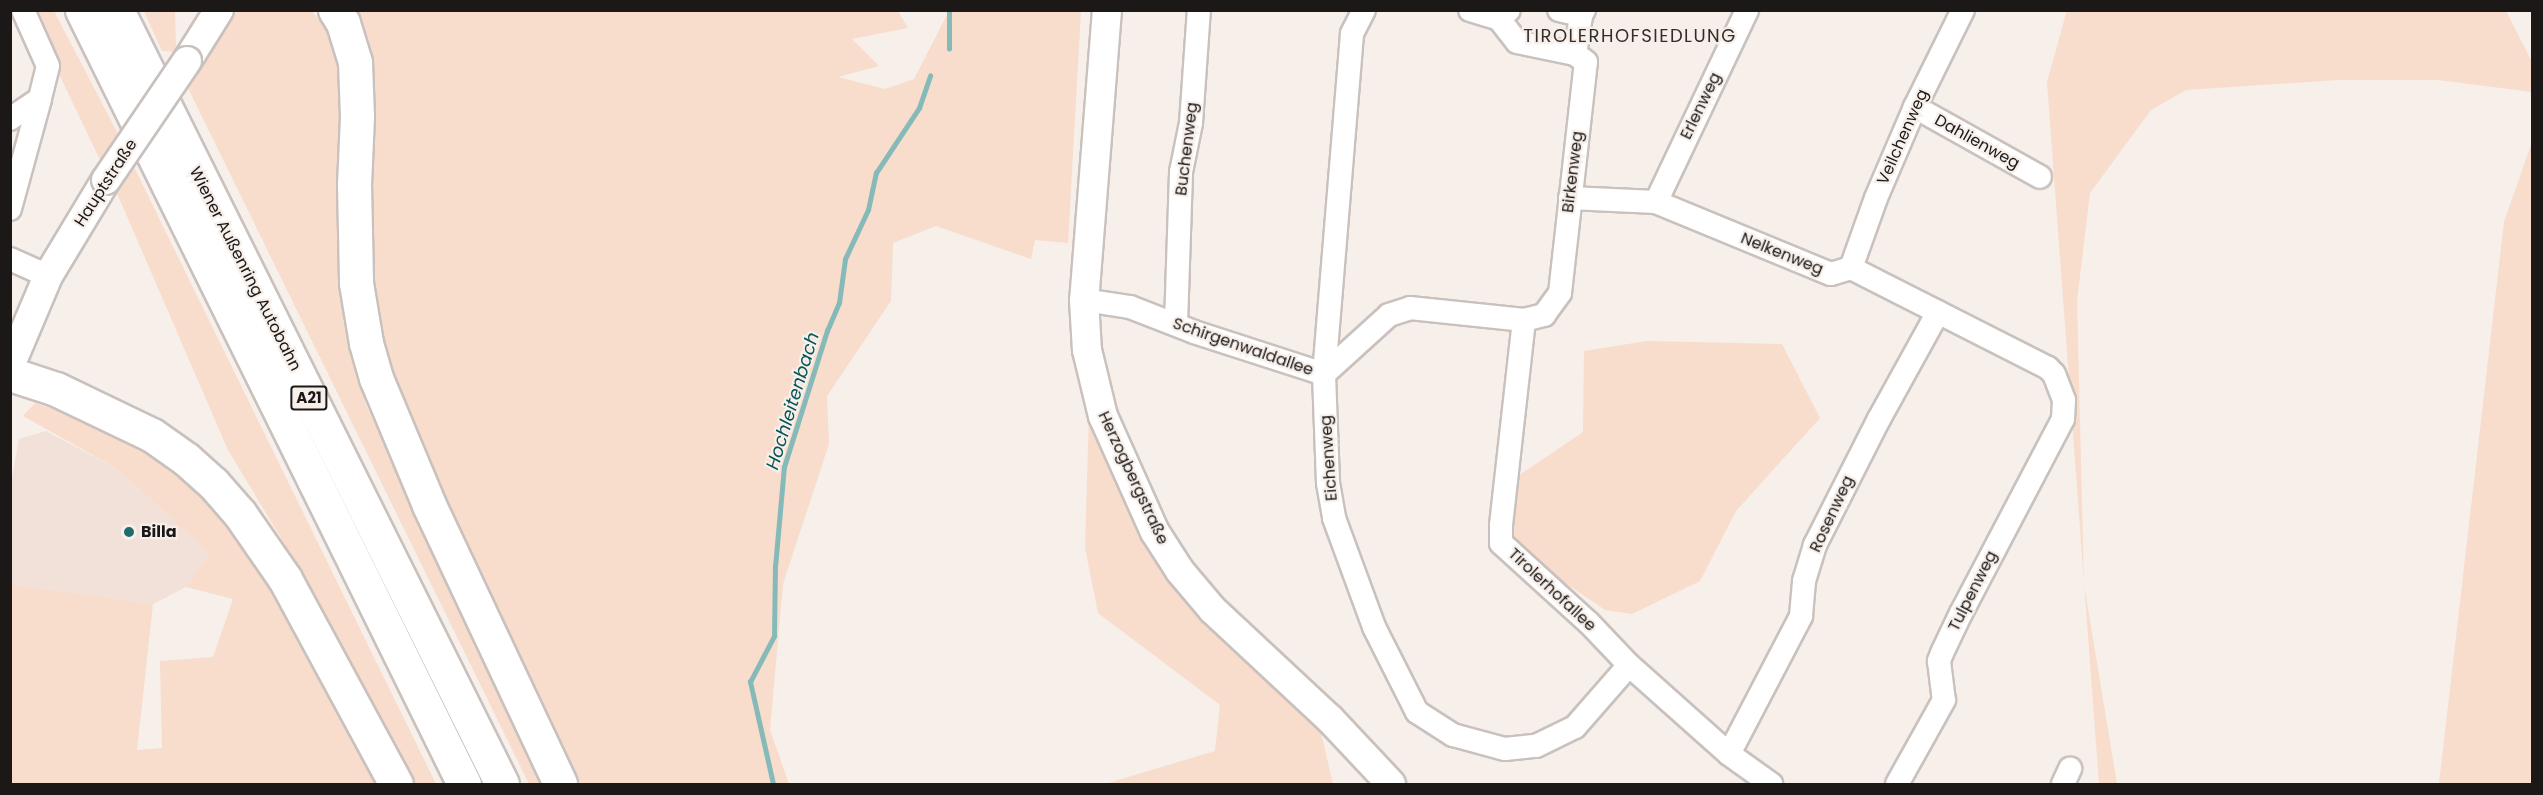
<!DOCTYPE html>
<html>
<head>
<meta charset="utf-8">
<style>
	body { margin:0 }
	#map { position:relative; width:2543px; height:795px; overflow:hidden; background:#f7efea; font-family:Poppins,sans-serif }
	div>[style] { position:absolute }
	.built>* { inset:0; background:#f1e1d9 }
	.green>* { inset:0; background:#f8dccc }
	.stream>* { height:4.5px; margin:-2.25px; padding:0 2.25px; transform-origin:2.25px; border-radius:2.25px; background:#86bab9 }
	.roads { filter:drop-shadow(2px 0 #c9c1bd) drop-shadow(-2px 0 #c9c1bd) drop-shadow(0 2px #c9c1bd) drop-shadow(0 -2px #c9c1bd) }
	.minor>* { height:22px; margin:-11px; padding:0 11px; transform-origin:11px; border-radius:11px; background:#fff }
	.major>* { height:28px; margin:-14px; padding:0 14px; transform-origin:14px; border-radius:14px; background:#fff }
	.highway>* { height:33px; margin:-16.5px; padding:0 16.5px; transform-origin:16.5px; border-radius:16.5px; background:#fff }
	.bridges { filter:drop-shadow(2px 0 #c9c1bd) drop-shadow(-2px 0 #c9c1bd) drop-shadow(0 2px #c9c1bd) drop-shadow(0 -2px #c9c1bd) }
	.major-bridge>* { height:28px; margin:-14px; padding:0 14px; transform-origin:14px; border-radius:14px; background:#fff }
	.dots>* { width:16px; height:16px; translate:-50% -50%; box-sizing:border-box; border:3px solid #f7efea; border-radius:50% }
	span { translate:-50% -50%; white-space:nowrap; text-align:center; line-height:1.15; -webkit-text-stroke:4.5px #f7efea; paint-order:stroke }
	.shield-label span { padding:2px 4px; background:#f7efea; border:2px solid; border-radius:4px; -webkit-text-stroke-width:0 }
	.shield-label { font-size:15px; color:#1b1817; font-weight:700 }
	.street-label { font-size:16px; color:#1b1817 }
	.poi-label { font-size:16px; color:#1b1817; font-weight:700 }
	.left { translate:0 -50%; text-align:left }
	.neighbourhood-label { font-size:18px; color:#332c29; letter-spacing:1.5px }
	.water-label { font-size:18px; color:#055555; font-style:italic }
	.frame { position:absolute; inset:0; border:12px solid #1b1817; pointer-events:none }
</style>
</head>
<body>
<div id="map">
	<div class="built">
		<i style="clip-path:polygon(46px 431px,116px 468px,209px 553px,186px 587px,153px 604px,11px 584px,11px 483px,19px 439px)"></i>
	</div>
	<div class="green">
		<i style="clip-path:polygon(2067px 10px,2506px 11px,2532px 62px,2532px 92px,2438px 80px,2338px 80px,2186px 90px,2151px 110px,2090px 193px,2077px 301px,2084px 584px,2117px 784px,2099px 784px,2047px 82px)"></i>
		<i style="clip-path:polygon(29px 11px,54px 11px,119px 136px,101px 162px)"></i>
		<i style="clip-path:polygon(144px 11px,175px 11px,176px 52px,162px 51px)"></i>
		<i style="clip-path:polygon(230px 11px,312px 11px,335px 41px,343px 91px,343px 320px,366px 405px,548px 784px,529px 784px,187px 86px)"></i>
		<i style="clip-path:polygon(345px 11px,898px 11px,908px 28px,852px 39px,879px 66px,838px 77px,885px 89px,914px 79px,949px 11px,1081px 11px,1068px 243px,1035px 240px,1031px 259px,936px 226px,893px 243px,891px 301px,827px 396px,829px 444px,783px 584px,770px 730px,789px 784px,574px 784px,416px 441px,379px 342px)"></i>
		<i style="clip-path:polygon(2532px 142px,2532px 784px,2439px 784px,2504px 222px)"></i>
		<i style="clip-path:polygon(133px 165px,436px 784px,413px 784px,316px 596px,228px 450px,116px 191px)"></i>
		<i style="clip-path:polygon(1647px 341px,1782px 344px,1820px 418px,1736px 511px,1700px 581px,1632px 614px,1605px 610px,1530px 559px,1508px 533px,1518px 476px,1583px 432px,1584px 351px)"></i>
		<i style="clip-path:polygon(35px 403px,109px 428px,171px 467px,230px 525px,302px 628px,383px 784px,11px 784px,11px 584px,153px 604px,137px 750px,162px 748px,160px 661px,213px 657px,233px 599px,186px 587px,209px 553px,116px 468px,23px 416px)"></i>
		<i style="clip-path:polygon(1089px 413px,1145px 543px,1321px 733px,1333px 784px,1105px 784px,1215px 751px,1220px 705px,1098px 613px,1085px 548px)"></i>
	</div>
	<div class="stream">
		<i style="left:949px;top:49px;width:39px;rotate:-90deg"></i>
		<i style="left:773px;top:784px;width:105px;rotate:-102.7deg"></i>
		<i style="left:750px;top:682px;width:52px;rotate:-62.4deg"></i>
		<i style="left:774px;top:636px;width:69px;rotate:-89.2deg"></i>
		<i style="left:775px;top:567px;width:100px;rotate:-84.9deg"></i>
		<i style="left:784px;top:467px;width:143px;rotate:-72.5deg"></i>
		<i style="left:827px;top:331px;width:30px;rotate:-67deg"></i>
		<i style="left:839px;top:303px;width:44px;rotate:-82.2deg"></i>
		<i style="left:845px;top:259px;width:54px;rotate:-64.9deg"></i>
		<i style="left:868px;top:210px;width:38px;rotate:-78deg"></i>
		<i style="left:876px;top:173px;width:78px;rotate:-56.5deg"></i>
		<i style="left:919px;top:108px;width:34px;rotate:-71deg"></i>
	</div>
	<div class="roads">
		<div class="minor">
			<i style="left:23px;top:10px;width:61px;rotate:65.9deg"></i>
			<i style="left:48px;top:66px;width:34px;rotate:104deg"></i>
			<i style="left:1364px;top:10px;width:27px;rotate:117deg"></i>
			<i style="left:1352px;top:34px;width:341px;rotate:94.7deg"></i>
			<i style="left:1324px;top:374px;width:109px;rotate:87.9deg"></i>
			<i style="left:1328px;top:483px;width:36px;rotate:80deg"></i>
			<i style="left:1334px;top:518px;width:116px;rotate:69.8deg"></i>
			<i style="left:1374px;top:627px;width:95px;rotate:63.2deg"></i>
			<i style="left:1417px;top:712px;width:43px;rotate:32.6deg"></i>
			<i style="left:1453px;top:735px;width:54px;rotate:15.1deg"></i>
			<i style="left:1505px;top:749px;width:31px;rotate:-6deg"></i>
			<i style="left:1536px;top:746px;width:43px;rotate:-26deg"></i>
			<i style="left:1575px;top:727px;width:82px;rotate:-48.9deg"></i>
			<i style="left:1470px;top:10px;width:30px;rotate:17deg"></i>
			<i style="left:1499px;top:19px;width:13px;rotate:-42deg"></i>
			<i style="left:1559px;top:10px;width:23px;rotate:13deg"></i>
			<i style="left:1499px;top:19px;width:29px;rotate:52deg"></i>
			<i style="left:1517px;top:42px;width:59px;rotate:11.7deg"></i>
			<i style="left:1915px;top:107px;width:143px;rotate:29.2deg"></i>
			<i style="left:10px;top:119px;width:36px;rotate:-34deg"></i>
			<i style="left:40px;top:99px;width:114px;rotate:105.3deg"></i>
			<i style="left:1570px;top:198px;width:86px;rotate:2.7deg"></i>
			<i style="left:1656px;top:202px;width:189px;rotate:22.4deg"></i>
			<i style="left:1831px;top:274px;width:21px;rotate:-17deg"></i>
			<i style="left:1851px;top:268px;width:221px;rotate:26.9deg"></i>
			<i style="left:2048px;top:368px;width:8px;rotate:45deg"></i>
			<i style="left:2054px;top:374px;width:28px;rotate:69deg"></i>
			<i style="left:2064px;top:400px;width:19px;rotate:93deg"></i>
			<i style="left:2063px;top:419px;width:219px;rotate:117.7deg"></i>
			<i style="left:1961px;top:613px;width:44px;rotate:115.4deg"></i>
			<i style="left:1942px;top:653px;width:9px;rotate:111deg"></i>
			<i style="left:1939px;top:661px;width:39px;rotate:83deg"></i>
			<i style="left:1944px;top:700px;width:96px;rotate:119.2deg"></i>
			<i style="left:1656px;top:202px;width:212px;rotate:-64.6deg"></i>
			<i style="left:10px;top:259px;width:42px;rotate:24.1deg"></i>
			<i style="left:1851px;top:268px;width:74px;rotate:-70.3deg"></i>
			<i style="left:1876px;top:198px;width:99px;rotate:-66.8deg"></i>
			<i style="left:1915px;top:107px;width:108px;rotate:-63.7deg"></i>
			<i style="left:1084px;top:300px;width:47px;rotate:8.7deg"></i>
			<i style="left:1130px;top:307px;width:69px;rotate:21.3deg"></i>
			<i style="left:1194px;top:332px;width:137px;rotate:17.9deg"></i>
			<i style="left:1324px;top:374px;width:88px;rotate:-42.2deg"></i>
			<i style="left:1389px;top:315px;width:22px;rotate:-18deg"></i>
			<i style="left:1410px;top:308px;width:115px;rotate:6deg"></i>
			<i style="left:1524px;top:320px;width:21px;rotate:-14deg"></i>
			<i style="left:1544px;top:315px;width:27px;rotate:-54deg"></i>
			<i style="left:1560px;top:293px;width:232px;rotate:-83.6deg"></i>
			<i style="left:1586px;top:62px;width:14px;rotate:-144deg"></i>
			<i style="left:1575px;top:54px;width:39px;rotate:-81deg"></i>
			<i style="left:1581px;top:15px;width:6px;rotate:-59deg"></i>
			<i style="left:1524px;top:320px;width:207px;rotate:96.4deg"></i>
			<i style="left:1501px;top:526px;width:17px;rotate:90deg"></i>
			<i style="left:1501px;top:543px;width:119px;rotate:42.3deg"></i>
			<i style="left:1589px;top:623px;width:58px;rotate:46.4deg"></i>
			<i style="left:1629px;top:665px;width:134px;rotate:41.7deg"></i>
			<i style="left:1729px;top:754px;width:52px;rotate:35.5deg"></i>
			<i style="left:1176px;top:324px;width:152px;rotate:-88.1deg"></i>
			<i style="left:1181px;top:172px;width:50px;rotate:-78.5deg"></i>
			<i style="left:1191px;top:123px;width:113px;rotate:-86deg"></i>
			<i style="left:1729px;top:754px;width:156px;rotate:-62.4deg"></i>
			<i style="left:1801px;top:616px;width:35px;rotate:-85deg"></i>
			<i style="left:1804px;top:581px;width:38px;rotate:-73deg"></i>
			<i style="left:1815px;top:545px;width:141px;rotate:-63.1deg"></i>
			<i style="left:1879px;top:419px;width:122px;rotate:-61.1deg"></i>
			<i style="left:2063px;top:784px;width:17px;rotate:-65deg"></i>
		</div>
		<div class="major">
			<i style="left:1107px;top:10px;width:291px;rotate:94.5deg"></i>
			<i style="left:1084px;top:300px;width:50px;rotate:86.6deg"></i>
			<i style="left:1087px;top:350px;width:68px;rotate:76.4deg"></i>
			<i style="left:1103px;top:416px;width:127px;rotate:65.9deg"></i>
			<i style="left:1155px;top:532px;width:46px;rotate:57.3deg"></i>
			<i style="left:1180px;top:571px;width:51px;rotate:49.8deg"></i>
			<i style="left:1213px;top:610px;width:160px;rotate:43deg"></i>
			<i style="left:1330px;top:719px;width:89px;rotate:46.8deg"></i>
			<i style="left:187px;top:61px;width:60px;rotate:-57.9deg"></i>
			<i style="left:10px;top:366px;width:98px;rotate:-67.1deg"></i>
			<i style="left:48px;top:276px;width:112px;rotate:-58.9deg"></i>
		</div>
		<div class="highway">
			<i style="left:82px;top:10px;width:863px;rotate:63.73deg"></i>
			<i style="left:117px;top:10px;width:864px;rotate:63.55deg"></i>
			<i style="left:335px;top:10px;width:15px;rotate:58deg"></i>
			<i style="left:343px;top:23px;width:41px;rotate:72.9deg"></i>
			<i style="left:355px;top:62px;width:54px;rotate:87.9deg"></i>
			<i style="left:357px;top:116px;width:68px;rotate:92.5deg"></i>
			<i style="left:354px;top:184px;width:99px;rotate:88.8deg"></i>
			<i style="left:356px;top:283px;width:61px;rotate:80.5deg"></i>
			<i style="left:366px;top:343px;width:36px;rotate:74deg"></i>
			<i style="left:376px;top:378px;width:138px;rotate:67.3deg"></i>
			<i style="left:429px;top:505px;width:308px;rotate:64.8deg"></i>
			<i style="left:10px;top:374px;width:48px;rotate:18.1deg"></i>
			<i style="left:56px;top:389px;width:106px;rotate:25.6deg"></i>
			<i style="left:152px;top:435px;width:42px;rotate:35.2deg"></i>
			<i style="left:186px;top:459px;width:36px;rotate:42deg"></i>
			<i style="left:213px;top:483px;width:41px;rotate:48.9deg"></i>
			<i style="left:240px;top:514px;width:79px;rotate:55.3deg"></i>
			<i style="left:285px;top:579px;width:233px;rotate:61.6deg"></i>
		</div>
	</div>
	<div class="bridges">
		<div class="major-bridge">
			<i style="left:106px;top:180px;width:144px;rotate:-55.8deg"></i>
		</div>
	</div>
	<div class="dots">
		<i style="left:129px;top:532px;background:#206c6c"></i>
	</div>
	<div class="shield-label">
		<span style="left:309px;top:398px">A21</span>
	</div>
	<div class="street-label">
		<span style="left:1701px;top:106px;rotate:-64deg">Erlenweg</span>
		<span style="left:1903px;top:137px;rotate:-66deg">Veilchenweg</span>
		<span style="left:1977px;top:142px;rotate:29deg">Dahlienweg</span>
		<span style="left:1187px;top:149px;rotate:-83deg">Buchenweg</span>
		<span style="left:1573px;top:172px;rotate:-83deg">Birkenweg</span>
		<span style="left:106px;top:183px;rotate:-57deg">Hauptstraße</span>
		<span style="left:1782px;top:254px;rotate:22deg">Nelkenweg</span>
		<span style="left:245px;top:269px;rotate:63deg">Wiener Außenring Autobahn</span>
		<span style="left:1243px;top:347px;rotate:19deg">Schirgenwaldallee</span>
		<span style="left:1329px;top:458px;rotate:-94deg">Eichenweg</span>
		<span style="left:1133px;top:478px;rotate:65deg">Herzogbergstraße</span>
		<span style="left:1832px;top:514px;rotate:-65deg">Rosenweg</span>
		<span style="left:1552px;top:590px;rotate:43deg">Tirolerhofallee</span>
		<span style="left:1973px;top:591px;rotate:-63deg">Tulpenweg</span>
	</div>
	<div class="poi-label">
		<span class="left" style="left:141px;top:532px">Billa</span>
	</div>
	<div class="neighbourhood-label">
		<span style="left:1630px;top:36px">TIROLERHOFSIEDLUNG</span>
	</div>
	<div class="water-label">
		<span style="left:793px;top:401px;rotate:-73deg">Hochleitenbach</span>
	</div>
	<div class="frame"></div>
</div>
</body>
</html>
